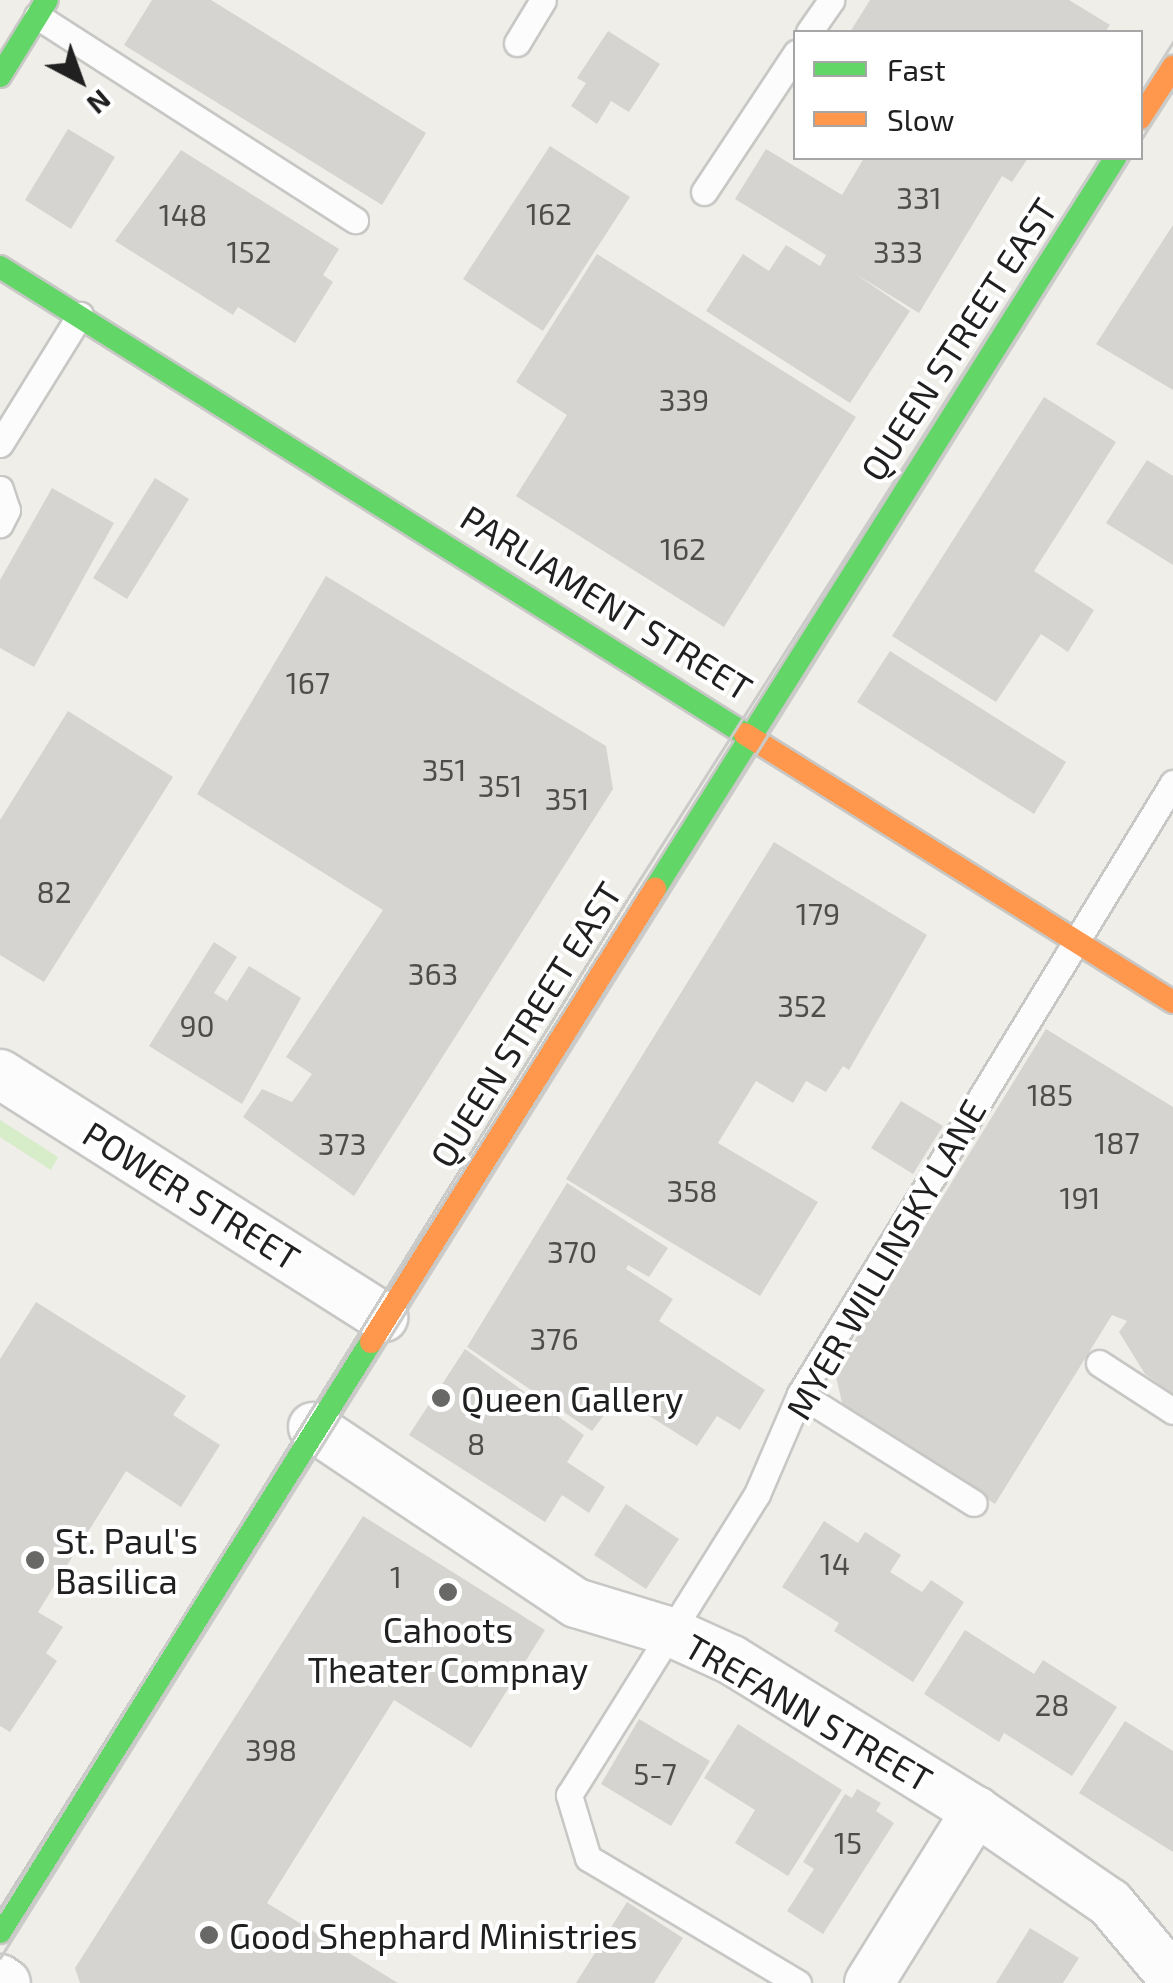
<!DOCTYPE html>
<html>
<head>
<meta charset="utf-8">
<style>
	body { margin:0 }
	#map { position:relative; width:1173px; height:1983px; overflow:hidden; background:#efeee9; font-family:"Exo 2",sans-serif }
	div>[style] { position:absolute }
	.grass>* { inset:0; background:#d7ecc8 }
	.building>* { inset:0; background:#d6d4d0 }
	.roads { filter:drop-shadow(2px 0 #c7c7c5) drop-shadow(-2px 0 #c7c7c5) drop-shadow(0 2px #c7c7c5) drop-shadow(0 -2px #c7c7c5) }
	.lane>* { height:25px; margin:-12.5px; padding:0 12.5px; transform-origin:12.5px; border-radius:12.5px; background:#fdfcfc }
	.street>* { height:48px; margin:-24px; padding:0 24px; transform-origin:24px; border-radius:24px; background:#fdfcfc }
	.fast>* { height:22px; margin:-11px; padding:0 11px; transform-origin:11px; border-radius:11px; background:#63d668 }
	.slow>* { height:22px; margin:-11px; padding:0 11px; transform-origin:11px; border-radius:11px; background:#ff974d }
	.tram>* { height:2.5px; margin:-1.25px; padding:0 1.25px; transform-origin:1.25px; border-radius:1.25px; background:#cbcbca }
	.dots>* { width:28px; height:28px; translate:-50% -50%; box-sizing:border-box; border:5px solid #fff; border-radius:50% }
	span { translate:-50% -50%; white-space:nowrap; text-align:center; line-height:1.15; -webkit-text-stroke:8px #fff; paint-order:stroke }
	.number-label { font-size:30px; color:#4e4d4c }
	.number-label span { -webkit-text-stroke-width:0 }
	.street-label { font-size:35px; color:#202020 }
	.poi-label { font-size:35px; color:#202020 }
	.left { translate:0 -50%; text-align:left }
	.legend { position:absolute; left:793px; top:30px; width:350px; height:130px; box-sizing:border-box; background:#fff; border:2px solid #a6a6a6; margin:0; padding:12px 18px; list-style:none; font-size:30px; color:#202020 }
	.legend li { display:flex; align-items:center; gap:20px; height:50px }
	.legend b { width:50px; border:2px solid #a6a6a6 }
	.north { position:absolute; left:30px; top:30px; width:100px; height:100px; -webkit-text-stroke:8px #fff; paint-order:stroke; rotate:139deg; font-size:28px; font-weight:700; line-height:40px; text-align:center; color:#202020 }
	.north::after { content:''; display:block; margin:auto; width:35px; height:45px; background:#202020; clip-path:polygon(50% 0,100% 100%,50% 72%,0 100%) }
</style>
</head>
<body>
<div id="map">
	<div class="grass">
		<i style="clip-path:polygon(0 1120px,58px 1157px,51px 1170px,0 1137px)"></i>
	</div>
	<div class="building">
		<i style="clip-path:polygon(152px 0,211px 0,426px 133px,382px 205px,124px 45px)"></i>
		<i style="clip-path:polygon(870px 0,1069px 0,1110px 25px,1105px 32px,850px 32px)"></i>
		<i style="clip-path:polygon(608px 31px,660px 64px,629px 112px,611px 101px,597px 124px,571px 106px,586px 83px,577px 78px)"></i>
		<i style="clip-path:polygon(68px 129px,115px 157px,71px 229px,25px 200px)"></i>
		<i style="clip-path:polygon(550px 146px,630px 197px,543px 331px,463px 279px)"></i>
		<i style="clip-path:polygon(766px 149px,842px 195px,864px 158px,1028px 158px,1012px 182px,1002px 176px,919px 313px,854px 273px,910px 311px,850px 403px,706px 311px,743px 254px,769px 271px,786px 245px,820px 266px,826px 255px,735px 199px)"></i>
		<i style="clip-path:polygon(181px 150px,339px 249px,323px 275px,333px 282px,295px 343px,238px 307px,233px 315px,115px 241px)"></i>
		<i style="clip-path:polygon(1173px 225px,1173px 390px,1096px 344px)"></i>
		<i style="clip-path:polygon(597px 254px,856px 417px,724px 627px,516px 496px,567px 415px,516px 382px)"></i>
		<i style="clip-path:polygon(1044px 397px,1116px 442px,1034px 571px,1094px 610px,1068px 652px,1041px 634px,996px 702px,892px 636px)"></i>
		<i style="clip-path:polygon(1147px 460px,1173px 476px,1173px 565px,1106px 523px)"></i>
		<i style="clip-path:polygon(155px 478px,189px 499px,127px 599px,93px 578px)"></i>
		<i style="clip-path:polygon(52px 488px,114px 523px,34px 667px,0 648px,0 580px)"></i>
		<i style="clip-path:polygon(326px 576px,606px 746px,613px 789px,354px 1196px,243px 1117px,262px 1089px,292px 1102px,312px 1074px,286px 1057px,383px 910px,197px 794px)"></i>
		<i style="clip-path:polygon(890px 651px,1066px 762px,1034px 814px,857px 702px)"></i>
		<i style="clip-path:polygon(68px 711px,173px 777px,44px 982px,0 955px,0 820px)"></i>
		<i style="clip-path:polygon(774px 842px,927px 935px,849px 1070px,843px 1066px,826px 1092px,806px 1081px,793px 1103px,756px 1081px,718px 1143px,818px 1202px,760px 1296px,566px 1179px)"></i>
		<i style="clip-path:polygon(214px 942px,237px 957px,214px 993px,227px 1001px,249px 966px,301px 998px,242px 1104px,149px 1046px)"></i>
		<i style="clip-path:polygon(1046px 1029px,1173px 1107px,1173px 1394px,1145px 1374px,1119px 1332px,1127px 1321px,1112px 1315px,995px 1504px,843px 1407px,835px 1372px)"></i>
		<i style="clip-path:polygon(901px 1101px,943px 1126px,913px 1174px,871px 1148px)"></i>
		<i style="clip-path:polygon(567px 1183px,668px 1248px,649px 1277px,628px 1265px,626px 1269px,673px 1299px,659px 1321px,765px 1390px,740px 1430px,717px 1416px,697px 1446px,608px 1390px,617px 1398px,592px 1431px,467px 1347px)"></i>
		<i style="clip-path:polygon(36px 1302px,186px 1396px,173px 1415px,220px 1445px,181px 1507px,126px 1471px,38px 1612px,63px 1627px,46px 1653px,57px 1661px,10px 1732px,0 1726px,0 1359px)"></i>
		<i style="clip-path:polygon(465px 1349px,584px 1435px,567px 1462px,605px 1487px,589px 1513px,562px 1495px,545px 1522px,409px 1435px)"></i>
		<i style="clip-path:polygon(626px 1504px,679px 1539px,646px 1589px,594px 1555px)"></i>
		<i style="clip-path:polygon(363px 1516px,545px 1630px,471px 1748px,394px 1700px,267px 1903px,398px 1983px,80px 1983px,75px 1968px)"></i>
		<i style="clip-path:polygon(824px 1521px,858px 1543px,865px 1532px,901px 1555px,890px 1572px,922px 1592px,931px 1580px,964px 1602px,913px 1682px,834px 1631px,839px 1623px,782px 1587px)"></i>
		<i style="clip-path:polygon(965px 1630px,1034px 1674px,1043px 1660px,1117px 1707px,1072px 1776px,1004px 1733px,999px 1742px,924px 1694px)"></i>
		<i style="clip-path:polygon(639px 1719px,710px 1761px,671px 1826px,601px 1784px)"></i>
		<i style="clip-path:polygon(1125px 1721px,1173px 1751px,1173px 1852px,1079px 1793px)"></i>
		<i style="clip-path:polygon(738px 1724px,842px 1790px,788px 1876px,735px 1843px,755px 1810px,704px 1778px)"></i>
		<i style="clip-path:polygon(857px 1789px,881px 1803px,876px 1811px,894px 1823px,823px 1934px,787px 1911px,814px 1869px,803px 1862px,845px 1794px,852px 1798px)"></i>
		<i style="clip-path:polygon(627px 1902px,683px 1938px,654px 1983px,576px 1983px)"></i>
		<i style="clip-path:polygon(1030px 1928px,1079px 1958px,1063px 1983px,996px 1983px)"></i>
	</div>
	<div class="roads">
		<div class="lane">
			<i style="left:37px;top:16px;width:378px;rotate:32.7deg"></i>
			<i style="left:809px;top:32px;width:39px;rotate:-55deg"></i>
			<i style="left:517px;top:43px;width:50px;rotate:-58.8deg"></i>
			<i style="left:704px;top:192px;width:167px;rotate:-56.5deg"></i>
			<i style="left:0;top:444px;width:152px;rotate:-58.2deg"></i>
			<i style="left:0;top:489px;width:22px;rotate:72deg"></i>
			<i style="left:7px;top:510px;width:16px;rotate:117deg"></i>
			<i style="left:1099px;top:1363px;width:88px;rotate:33deg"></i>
			<i style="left:800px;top:1394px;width:205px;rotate:32.1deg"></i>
			<i style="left:798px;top:1983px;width:244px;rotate:-149.2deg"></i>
			<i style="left:588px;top:1858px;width:66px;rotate:-106.8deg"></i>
			<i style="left:569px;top:1795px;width:355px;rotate:-58deg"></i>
			<i style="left:757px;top:1494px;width:109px;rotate:-66.7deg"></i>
			<i style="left:800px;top:1394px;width:716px;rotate:-58.6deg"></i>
		</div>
		<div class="street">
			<i style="left:0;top:1074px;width:454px;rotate:32.4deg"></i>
			<i style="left:313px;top:1427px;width:316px;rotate:33.8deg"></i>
			<i style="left:576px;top:1603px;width:96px;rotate:16.9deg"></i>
			<i style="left:668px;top:1631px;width:70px;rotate:24.4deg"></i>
			<i style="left:732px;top:1660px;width:287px;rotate:31.8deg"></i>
			<i style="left:976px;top:1811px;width:163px;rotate:34.5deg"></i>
			<i style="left:1110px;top:1903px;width:98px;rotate:50deg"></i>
			<i style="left:0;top:1979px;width:7px;rotate:34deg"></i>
			<i style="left:869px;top:1983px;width:203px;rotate:-58.1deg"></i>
		</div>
		<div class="fast">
			<i style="left:0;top:76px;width:89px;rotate:-58.3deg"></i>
			<i style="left:0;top:267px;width:879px;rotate:32.08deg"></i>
			<i style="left:655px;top:889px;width:864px;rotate:-57.82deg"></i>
			<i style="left:0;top:1932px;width:697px;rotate:-57.84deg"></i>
		</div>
		<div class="slow">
			<i style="left:1140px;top:118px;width:61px;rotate:-57.1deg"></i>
			<i style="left:745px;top:734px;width:505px;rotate:32.05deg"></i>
			<i style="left:371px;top:1342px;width:535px;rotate:-57.92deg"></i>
		</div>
	</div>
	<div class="tram">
		<i style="left:1140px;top:94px;width:62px;rotate:-57.6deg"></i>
		<i style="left:1140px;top:141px;width:61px;rotate:-57.1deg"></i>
		<i style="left:0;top:1912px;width:1202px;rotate:-58.23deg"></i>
		<i style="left:633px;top:890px;width:868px;rotate:-57.46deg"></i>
		<i style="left:0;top:1958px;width:2125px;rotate:-57.88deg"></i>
	</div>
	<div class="dots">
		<i style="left:441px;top:1398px;background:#686866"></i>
		<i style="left:35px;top:1560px;background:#686866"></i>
		<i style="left:448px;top:1592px;background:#686866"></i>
		<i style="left:209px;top:1935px;background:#686866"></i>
	</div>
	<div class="number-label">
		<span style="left:919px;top:197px">331</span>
		<span style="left:549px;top:213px">162</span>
		<span style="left:183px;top:214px">148</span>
		<span style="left:249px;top:251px">152</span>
		<span style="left:898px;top:251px">333</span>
		<span style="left:684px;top:399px">339</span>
		<span style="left:683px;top:548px">162</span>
		<span style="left:308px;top:682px">167</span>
		<span style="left:444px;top:769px">351</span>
		<span style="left:500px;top:785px">351</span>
		<span style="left:567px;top:798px">351</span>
		<span style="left:54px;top:891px">82</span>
		<span style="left:818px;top:913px">179</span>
		<span style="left:433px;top:973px">363</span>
		<span style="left:802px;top:1005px">352</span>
		<span style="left:197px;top:1025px">90</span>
		<span style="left:1050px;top:1094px">185</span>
		<span style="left:1117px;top:1142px">187</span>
		<span style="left:342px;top:1143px">373</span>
		<span style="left:692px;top:1190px">358</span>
		<span style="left:1080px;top:1197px">191</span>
		<span style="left:572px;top:1251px">370</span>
		<span style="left:554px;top:1338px">376</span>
		<span style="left:476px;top:1443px">8</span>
		<span style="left:835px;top:1563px">14</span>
		<span style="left:396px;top:1576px">1</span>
		<span style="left:1052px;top:1704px">28</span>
		<span style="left:271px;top:1749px">398</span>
		<span style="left:655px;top:1773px">5-7</span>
		<span style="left:848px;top:1842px">15</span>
	</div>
	<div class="street-label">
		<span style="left:958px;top:339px;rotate:-57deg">QUEEN STREET EAST</span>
		<span style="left:607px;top:602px;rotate:32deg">PARLIAMENT STREET</span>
		<span style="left:525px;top:1024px;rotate:-58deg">QUEEN STREET EAST</span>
		<span style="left:192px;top:1195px;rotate:32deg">POWER STREET</span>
		<span style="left:885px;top:1259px;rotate:-60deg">MYER WILLINSKY LANE</span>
		<span style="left:809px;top:1712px;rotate:30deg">TREFANN STREET</span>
	</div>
	<div class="poi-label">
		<span class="left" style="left:461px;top:1398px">Queen Gallery</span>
		<span class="left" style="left:55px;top:1560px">St. Paul's<br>Basilica</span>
		<span style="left:448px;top:1649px">Cahoots<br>Theater Compnay</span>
		<span class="left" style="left:229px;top:1935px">Good Shephard Ministries</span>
	</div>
	<ul class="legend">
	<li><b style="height:12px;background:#63d668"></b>Fast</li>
	<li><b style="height:12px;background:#ff974d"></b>Slow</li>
	</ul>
	<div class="north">N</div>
</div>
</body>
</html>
